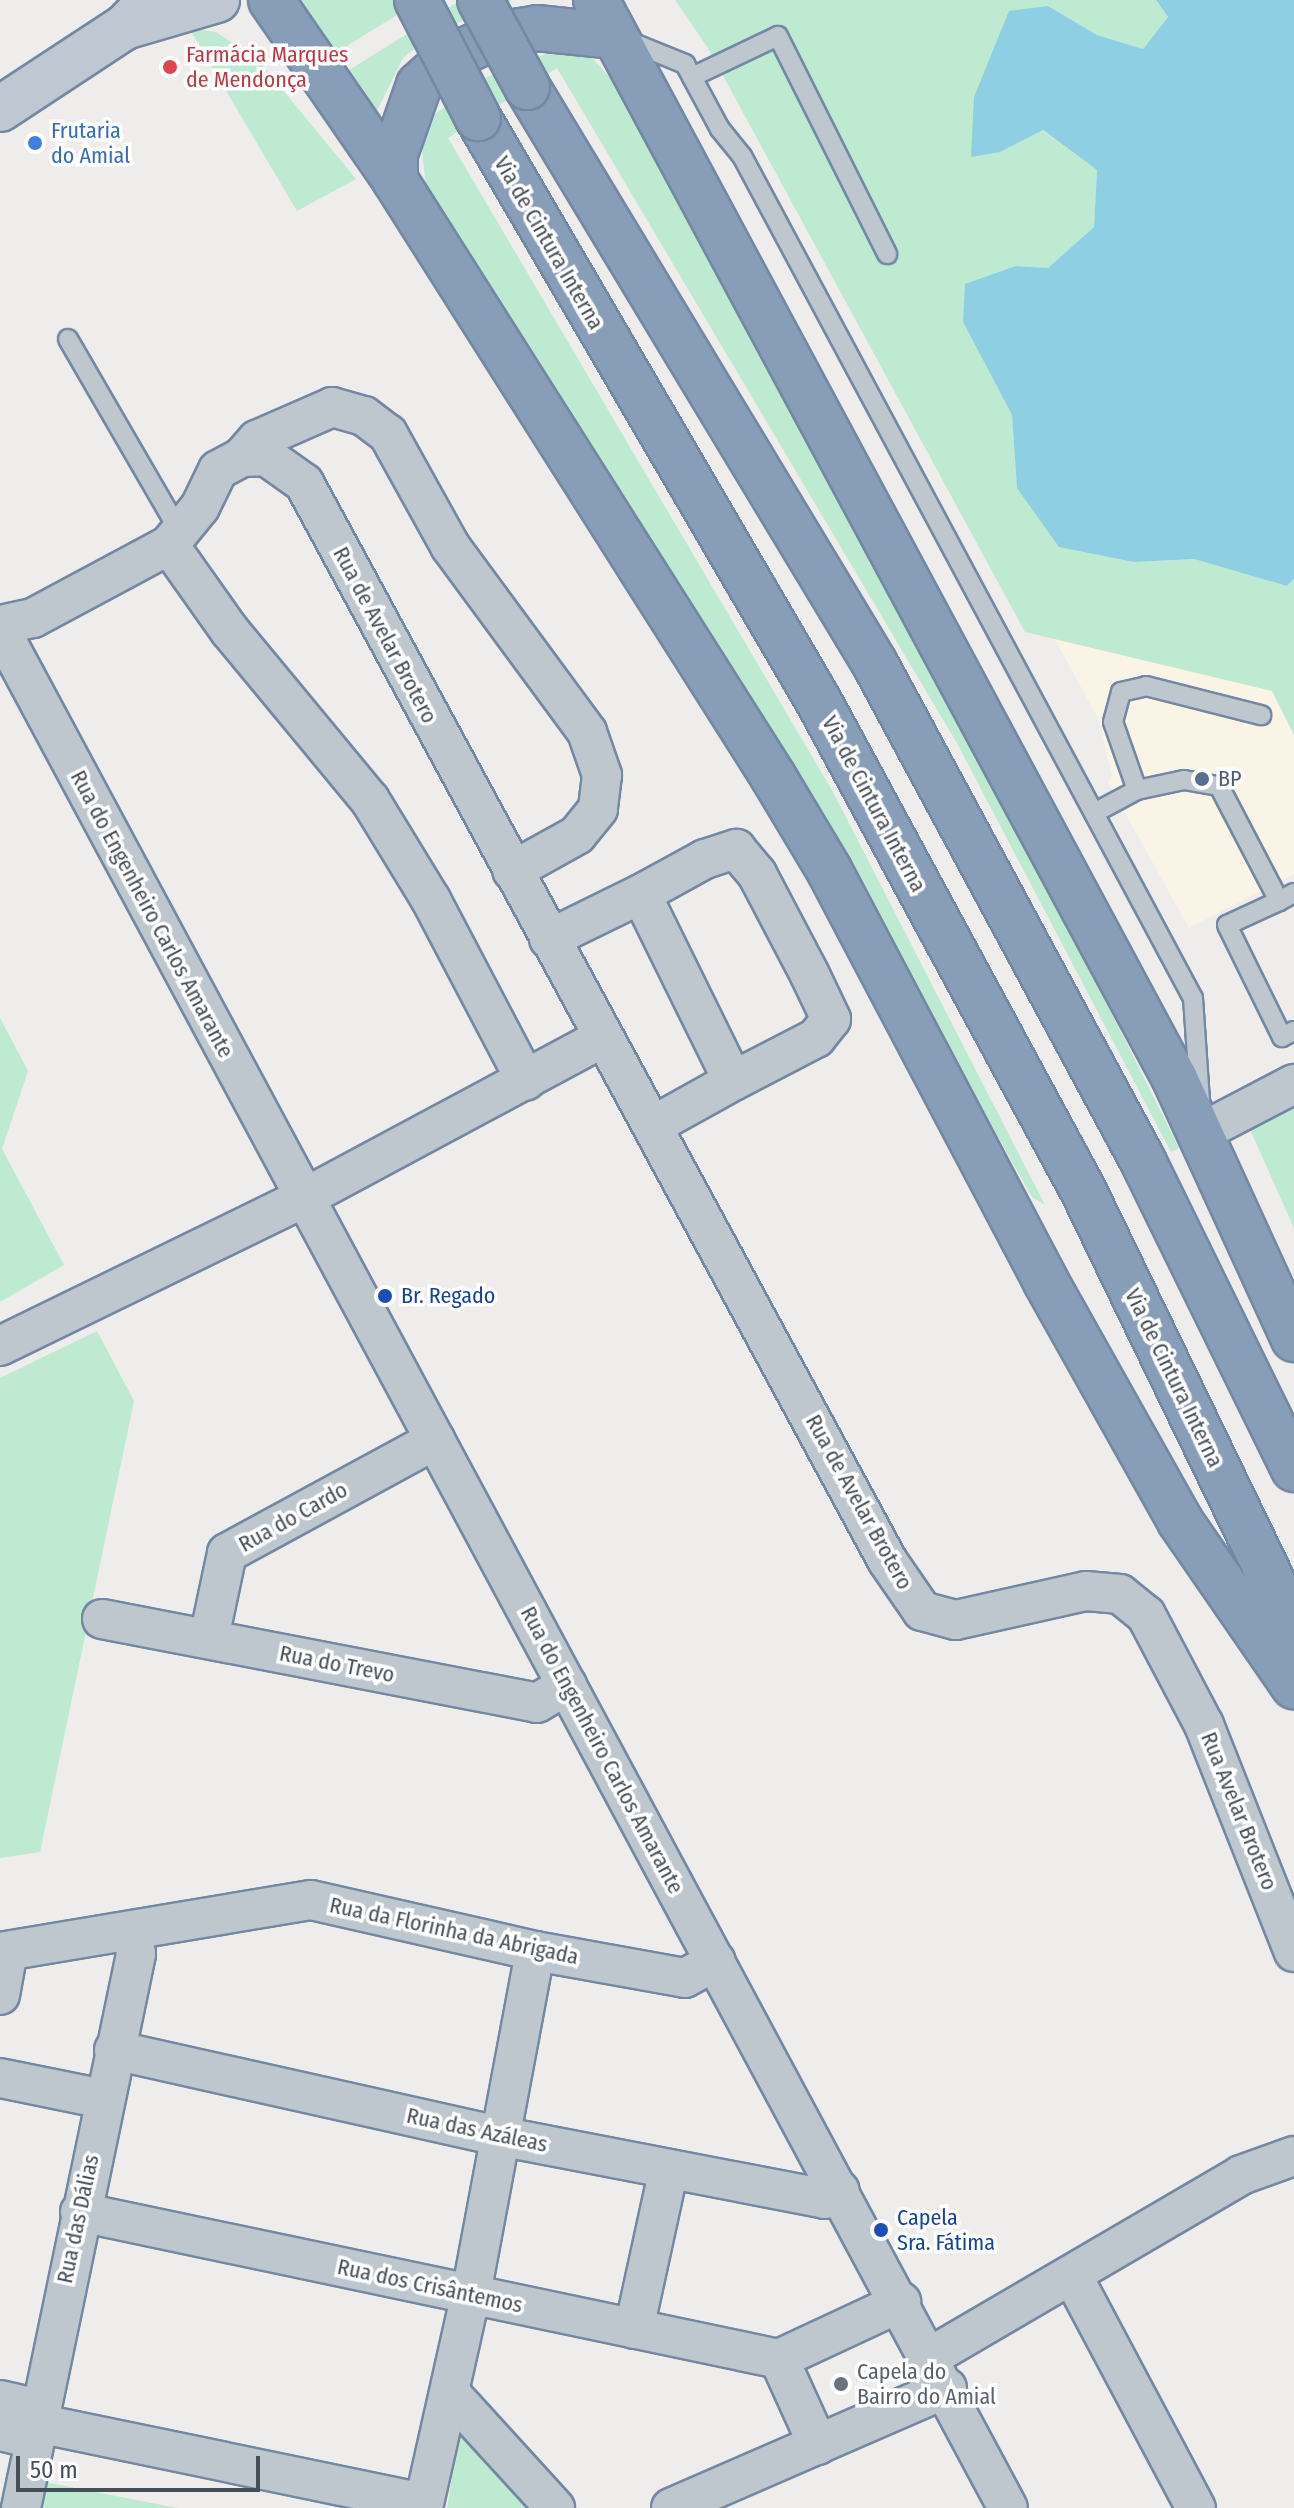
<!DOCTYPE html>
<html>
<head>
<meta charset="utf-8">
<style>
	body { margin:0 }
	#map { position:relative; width:1294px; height:2508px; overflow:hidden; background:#efecec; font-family:"Fira Sans Condensed",sans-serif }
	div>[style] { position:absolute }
	.commercial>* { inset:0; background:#faf4e6 }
	.green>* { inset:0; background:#bdead0 }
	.water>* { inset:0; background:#8ecfe3 }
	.roads { filter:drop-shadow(2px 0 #7388a3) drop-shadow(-2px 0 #7388a3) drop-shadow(0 2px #7388a3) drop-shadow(0 -2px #7388a3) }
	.service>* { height:18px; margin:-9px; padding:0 9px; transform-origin:9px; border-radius:9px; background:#bec6ce }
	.minor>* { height:38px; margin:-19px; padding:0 19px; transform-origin:19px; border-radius:19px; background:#bec6ce }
	.secondary>* { height:44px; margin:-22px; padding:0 22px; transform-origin:22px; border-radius:22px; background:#bec7d2 }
	.motorway>* { height:44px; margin:-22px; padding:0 22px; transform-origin:22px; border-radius:22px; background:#889db8 }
	.bridges { filter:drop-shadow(2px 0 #7388a3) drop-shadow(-2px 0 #7388a3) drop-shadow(0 2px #7388a3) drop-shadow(0 -2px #7388a3) }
	.motorway-bridge>* { height:44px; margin:-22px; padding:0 22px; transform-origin:22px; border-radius:22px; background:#889db8 }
	.dots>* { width:22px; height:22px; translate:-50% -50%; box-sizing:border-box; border:4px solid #fff; border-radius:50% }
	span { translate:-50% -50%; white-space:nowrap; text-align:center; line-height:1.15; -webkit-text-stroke:7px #fff; paint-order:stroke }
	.health-label { font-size:22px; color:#be3a42 }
	.left { translate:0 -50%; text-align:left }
	.shop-label { font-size:22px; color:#366cbe }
	.street-label { font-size:22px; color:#464f58 }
	.service-label { font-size:22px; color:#4e5e75 }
	.transit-label { font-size:22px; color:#164399 }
	.worship-label { font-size:22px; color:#5b616d }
	.scale { position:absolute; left:16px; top:2456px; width:244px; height:36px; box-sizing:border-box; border:4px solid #464f58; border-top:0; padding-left:10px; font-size:24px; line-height:28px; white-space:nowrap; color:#464f58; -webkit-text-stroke:6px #fff; paint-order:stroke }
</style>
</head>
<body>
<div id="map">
	<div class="commercial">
		<i style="clip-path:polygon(1053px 636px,1272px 691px,1294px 735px,1294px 874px,1189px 928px,1108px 782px,1112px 776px,1099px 720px)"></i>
	</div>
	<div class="green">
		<i style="clip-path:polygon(296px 0,421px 0,334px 54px)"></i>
		<i style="clip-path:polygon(461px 0,512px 0,472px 15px,414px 49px,403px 58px,375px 115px,346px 72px)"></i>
		<i style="clip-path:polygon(675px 0,1156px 0,1168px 17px,1143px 49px,1097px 35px,1048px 6px,1000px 152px,1042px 130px,1097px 170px,1094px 227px,1048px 268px,1016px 266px,963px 322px,1012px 415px,1017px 488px,1134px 562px,1194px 559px,1287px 586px,1294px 579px,1294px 735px,1272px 691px,1025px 632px,708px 48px)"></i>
		<i style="clip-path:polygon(189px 28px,216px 32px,259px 61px,356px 179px,297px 211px)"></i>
		<i style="clip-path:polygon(550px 52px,591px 57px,617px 85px,1066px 922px,1179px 1148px,1171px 1152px,958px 745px,557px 68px,448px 138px,833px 792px,1045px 1205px,1032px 1197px,846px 867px,427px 196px,422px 150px,435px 114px,487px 77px)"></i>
		<i style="clip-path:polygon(0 1018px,28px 1071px,2px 1149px,64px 1265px,0 1302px)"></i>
		<i style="clip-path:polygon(1294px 1102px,1294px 1228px,1248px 1125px)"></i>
		<i style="clip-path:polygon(97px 1331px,134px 1401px,40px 1852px,0 1858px,0 1378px)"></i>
		<i style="clip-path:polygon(461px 2423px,536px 2508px,447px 2508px)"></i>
		<i style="clip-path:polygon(45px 2482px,177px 2508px,41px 2508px)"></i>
	</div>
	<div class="water">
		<i style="clip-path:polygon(1156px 0,1294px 0,1294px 579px,1287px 586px,1194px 559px,1134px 562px,1059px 547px,1017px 488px,1012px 415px,963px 322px,965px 284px,1016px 266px,1048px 268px,1094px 227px,1097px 170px,1043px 130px,1000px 152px,971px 157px,974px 97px,1009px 11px,1048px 6px,1097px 35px,1143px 49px,1168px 17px)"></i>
	</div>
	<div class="roads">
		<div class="service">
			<i style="left:626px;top:40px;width:64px;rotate:22.1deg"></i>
			<i style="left:685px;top:64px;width:74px;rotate:61.7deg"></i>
			<i style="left:720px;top:129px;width:35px;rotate:51deg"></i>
			<i style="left:742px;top:156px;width:955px;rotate:61.83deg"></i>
			<i style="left:1193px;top:998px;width:103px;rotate:86.1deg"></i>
			<i style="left:692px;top:77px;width:95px;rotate:-25.5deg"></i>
			<i style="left:778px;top:36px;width:244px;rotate:63.4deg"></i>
			<i style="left:68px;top:339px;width:225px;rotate:59.9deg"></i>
			<i style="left:1137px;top:790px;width:72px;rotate:-109.4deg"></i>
			<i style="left:1113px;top:722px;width:31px;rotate:-75deg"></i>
			<i style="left:1121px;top:692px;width:26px;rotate:-13deg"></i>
			<i style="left:1146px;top:686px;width:119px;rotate:14.2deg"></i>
			<i style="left:1094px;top:813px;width:49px;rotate:-28.1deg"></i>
			<i style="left:1137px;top:790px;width:48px;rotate:-12deg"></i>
			<i style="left:1184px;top:780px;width:36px;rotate:10deg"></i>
			<i style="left:1219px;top:786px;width:130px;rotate:62.4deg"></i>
			<i style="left:1279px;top:901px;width:17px;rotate:-28deg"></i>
			<i style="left:1279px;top:901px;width:57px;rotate:155.2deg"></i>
			<i style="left:1227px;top:925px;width:125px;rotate:63.8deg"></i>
			<i style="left:1282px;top:1037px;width:13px;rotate:-27deg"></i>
		</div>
		<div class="minor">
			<i style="left:242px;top:457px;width:23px;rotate:-49deg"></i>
			<i style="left:257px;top:440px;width:82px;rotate:-23.7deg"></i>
			<i style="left:332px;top:407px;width:33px;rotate:16deg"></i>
			<i style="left:364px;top:416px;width:30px;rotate:37deg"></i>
			<i style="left:388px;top:434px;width:128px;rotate:61deg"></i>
			<i style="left:450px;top:546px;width:231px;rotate:53.6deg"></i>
			<i style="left:587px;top:732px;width:46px;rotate:70.8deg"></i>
			<i style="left:602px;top:775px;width:34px;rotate:97deg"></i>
			<i style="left:598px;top:809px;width:33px;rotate:129deg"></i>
			<i style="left:577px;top:835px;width:74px;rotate:151deg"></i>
			<i style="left:169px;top:545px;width:105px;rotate:54.7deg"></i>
			<i style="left:230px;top:631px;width:219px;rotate:50.4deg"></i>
			<i style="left:370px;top:800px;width:117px;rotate:58.6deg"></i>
			<i style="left:431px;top:900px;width:204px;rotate:62.3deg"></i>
			<i style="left:0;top:625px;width:34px;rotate:-12deg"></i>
			<i style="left:33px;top:618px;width:154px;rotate:-28.2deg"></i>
			<i style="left:169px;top:545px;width:49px;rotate:-50.8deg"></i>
			<i style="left:200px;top:507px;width:41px;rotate:-64.1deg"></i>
			<i style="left:218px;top:470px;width:27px;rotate:-28deg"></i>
			<i style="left:242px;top:457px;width:24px;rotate:-2deg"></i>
			<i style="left:266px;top:456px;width:47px;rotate:35.4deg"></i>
			<i style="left:304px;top:483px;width:1225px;rotate:61.57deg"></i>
			<i style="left:887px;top:1560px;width:62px;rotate:55.5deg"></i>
			<i style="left:922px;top:1611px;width:35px;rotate:15deg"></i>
			<i style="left:956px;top:1620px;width:133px;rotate:-12.6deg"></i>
			<i style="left:1086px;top:1591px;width:34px;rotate:5deg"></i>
			<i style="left:1120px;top:1594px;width:33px;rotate:39deg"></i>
			<i style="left:1146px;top:1615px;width:124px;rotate:62.2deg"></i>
			<i style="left:1204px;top:1725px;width:244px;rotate:68.4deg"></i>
			<i style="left:0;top:629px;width:2132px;rotate:61.79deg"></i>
			<i style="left:641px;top:894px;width:73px;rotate:-28.7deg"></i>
			<i style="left:705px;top:859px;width:33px;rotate:-18deg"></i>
			<i style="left:736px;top:849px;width:33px;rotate:50deg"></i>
			<i style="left:757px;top:874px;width:114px;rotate:62.3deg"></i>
			<i style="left:810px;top:975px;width:49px;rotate:64.5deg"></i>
			<i style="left:831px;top:1019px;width:24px;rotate:128deg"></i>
			<i style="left:816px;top:1038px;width:93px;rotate:152.6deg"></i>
			<i style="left:549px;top:939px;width:102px;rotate:-26.1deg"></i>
			<i style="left:641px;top:894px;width:208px;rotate:63.8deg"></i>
			<i style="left:733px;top:1081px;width:90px;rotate:150.9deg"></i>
			<i style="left:1202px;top:1132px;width:104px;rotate:-27.6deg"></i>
			<i style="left:0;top:1346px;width:338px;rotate:-26deg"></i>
			<i style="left:304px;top:1198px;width:338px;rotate:-28.2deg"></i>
			<i style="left:102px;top:1619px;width:443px;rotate:10.9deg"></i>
			<i style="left:537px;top:1703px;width:35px;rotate:-31deg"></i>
			<i style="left:209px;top:1638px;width:87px;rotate:-78deg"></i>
			<i style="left:227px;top:1553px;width:237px;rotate:-28.5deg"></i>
			<i style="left:0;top:1952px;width:315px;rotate:-9.5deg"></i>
			<i style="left:311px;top:1900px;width:230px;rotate:12.8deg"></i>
			<i style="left:535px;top:1951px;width:152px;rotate:10.2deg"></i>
			<i style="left:685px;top:1978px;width:35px;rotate:-29deg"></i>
			<i style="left:0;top:1995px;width:45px;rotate:-79.7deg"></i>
			<i style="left:114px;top:2050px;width:394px;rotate:12.6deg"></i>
			<i style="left:499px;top:2136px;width:332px;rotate:10.9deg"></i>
			<i style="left:825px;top:2199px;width:17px;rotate:-31deg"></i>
			<i style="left:0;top:2078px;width:105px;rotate:11.5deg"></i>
			<i style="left:80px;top:2212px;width:714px;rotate:11.88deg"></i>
			<i style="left:1073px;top:2277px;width:262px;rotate:62deg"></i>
			<i style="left:634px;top:2329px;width:164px;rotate:-77.7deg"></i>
			<i style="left:930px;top:2357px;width:360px;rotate:-30.3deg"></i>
			<i style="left:1241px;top:2175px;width:56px;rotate:-19.7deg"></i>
			<i style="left:450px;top:2393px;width:156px;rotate:47.6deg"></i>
			<i style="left:0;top:2400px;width:41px;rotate:12.7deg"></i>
			<i style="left:37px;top:2423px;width:395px;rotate:11.7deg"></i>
			<i style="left:0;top:2431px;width:35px;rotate:13deg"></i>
			<i style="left:818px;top:2445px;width:94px;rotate:-114.4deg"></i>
			<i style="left:779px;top:2359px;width:135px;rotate:-25deg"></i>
			<i style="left:21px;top:2508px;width:566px;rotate:-78.27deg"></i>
			<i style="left:136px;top:1954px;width:23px;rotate:-100deg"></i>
			<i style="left:423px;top:2508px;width:219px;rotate:-77.4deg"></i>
			<i style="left:471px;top:2294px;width:349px;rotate:-79.4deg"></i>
			<i style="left:671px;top:2508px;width:301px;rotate:-23.5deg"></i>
		</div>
		<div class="secondary">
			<i style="left:125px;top:27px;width:96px;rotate:-16.4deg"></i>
			<i style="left:0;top:109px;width:149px;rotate:-33.3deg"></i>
			<i style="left:125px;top:27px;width:37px;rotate:-46deg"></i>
		</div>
		<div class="motorway">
			<i style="left:271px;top:0;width:219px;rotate:55.4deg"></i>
			<i style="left:395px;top:180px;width:708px;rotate:57.63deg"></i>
			<i style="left:774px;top:778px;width:107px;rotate:59.1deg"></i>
			<i style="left:829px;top:870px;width:466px;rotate:62.2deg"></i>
			<i style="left:1046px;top:1282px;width:274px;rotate:60.7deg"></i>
			<i style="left:1180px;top:1521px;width:201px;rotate:55.4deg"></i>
			<i style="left:596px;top:0;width:1225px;rotate:61.78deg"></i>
			<i style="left:1175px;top:1079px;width:286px;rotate:65.4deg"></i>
			<i style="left:527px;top:87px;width:674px;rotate:58.9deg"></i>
			<i style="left:875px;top:664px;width:565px;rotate:61.66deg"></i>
			<i style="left:1143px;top:1161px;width:343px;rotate:63.9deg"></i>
			<i style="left:478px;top:118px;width:676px;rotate:59.72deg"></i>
			<i style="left:819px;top:702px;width:557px;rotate:61.59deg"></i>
			<i style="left:1084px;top:1192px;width:483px;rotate:64.2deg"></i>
			<i style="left:395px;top:180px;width:26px;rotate:-90deg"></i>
			<i style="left:395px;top:154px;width:73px;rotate:-70.8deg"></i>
			<i style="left:419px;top:85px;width:40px;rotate:-42deg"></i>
			<i style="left:449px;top:58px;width:57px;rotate:-24.8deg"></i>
			<i style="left:501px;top:34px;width:36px;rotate:-9deg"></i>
			<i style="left:537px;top:28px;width:78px;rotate:5.9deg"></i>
		</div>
	</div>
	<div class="bridges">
		<div class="motorway-bridge">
			<i style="left:417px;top:0;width:133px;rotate:62.7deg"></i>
			<i style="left:480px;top:0;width:99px;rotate:61.6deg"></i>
		</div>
	</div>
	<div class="dots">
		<i style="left:170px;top:67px;background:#e0444e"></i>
		<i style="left:35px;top:143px;background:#3f7fe0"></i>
		<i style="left:1202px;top:779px;background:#5c6f8a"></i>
		<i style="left:385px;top:1296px;background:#1a4fb4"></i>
		<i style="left:881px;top:2230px;background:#1a4fb4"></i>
		<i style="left:841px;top:2384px;background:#6b7280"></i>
	</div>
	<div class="health-label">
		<span class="left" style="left:186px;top:67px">Farmácia Marques<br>de Mendonça</span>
	</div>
	<div class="shop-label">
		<span class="left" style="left:51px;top:143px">Frutaria<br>do Amial</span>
	</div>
	<div class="street-label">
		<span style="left:549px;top:243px;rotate:60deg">Via de Cintura Interna</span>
		<span style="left:385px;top:635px;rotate:62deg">Rua de Avelar Brotero</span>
		<span style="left:874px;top:804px;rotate:62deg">Via de Cintura Interna</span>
		<span style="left:152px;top:914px;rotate:62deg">Rua do Engenheiro Carlos Amarante</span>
		<span style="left:1174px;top:1378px;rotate:64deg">Via de Cintura Interna</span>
		<span style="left:859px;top:1502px;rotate:61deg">Rua de Avelar Brotero</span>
		<span style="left:293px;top:1517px;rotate:-29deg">Rua do Cardo</span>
		<span style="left:337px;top:1664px;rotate:11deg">Rua do Trevo</span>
		<span style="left:602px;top:1750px;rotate:62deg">Rua do Engenheiro Carlos Amarante</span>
		<span style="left:1239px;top:1811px;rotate:68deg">Rua Avelar Brotero</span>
		<span style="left:454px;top:1931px;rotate:12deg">Rua da Florinha da Abrigada</span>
		<span style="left:477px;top:2130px;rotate:12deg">Rua das Azáleas</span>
		<span style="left:78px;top:2219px;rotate:-78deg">Rua das Dálias</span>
		<span style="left:430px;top:2286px;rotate:12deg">Rua dos Crisântemos</span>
	</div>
	<div class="service-label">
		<span class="left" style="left:1218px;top:779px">BP</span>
	</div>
	<div class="transit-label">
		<span class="left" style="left:401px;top:1296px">Br. Regado</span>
		<span class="left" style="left:897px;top:2230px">Capela<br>Sra. Fátima</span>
	</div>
	<div class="worship-label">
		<span class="left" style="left:857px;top:2384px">Capela do<br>Bairro do Amial</span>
	</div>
	<div class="scale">50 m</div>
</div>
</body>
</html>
